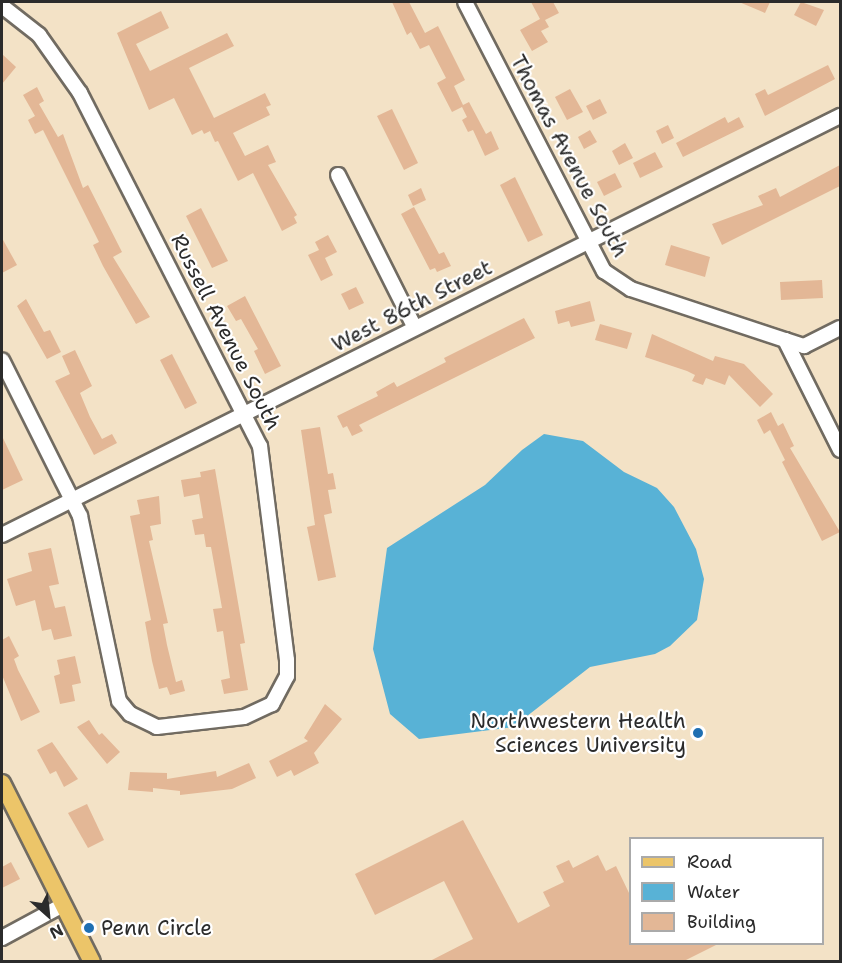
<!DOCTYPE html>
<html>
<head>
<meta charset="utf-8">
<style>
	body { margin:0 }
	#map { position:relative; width:842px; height:963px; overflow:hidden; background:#f3e2c6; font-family:"Shantell Sans",sans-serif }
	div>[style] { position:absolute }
	.water>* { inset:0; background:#58b2d6 }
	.building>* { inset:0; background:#e3b796 }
	.roads { filter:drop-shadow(2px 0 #716b61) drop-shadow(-2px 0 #716b61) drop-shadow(0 2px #716b61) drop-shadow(0 -2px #716b61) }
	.minor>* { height:14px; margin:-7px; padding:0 7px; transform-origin:7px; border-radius:7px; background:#fff }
	.major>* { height:16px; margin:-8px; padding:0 8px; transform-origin:8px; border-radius:8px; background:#ecc569 }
	.dots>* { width:16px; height:16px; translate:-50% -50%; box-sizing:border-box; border:3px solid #fff; border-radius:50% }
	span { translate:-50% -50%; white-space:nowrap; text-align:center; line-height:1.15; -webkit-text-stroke:4.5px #fff; paint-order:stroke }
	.street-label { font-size:21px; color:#2b2b2b }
	.poi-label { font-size:21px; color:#2b2b2b }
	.right { translate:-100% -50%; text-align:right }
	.left { translate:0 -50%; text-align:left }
	.frame { position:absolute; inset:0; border:3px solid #2b2b2b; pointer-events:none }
	.legend { position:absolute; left:629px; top:837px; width:195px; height:108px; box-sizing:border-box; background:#fff; border:2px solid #aaa; margin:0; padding:8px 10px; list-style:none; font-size:18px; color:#2b2b2b }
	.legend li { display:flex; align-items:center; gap:12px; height:30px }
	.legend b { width:30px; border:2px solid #aaa }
	.north { position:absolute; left:18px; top:885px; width:60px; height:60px; -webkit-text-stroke:4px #fff; paint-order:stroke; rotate:153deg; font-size:16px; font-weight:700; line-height:24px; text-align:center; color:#2b2b2b }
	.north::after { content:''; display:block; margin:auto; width:21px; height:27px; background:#2b2b2b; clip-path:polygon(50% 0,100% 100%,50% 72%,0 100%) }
</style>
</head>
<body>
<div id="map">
	<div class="water">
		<i style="clip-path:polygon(544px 434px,583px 441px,624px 472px,657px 488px,674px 507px,696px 549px,704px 579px,697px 620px,670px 646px,655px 654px,590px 667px,513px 727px,419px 739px,390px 714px,373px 649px,387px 548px,485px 485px,522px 450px)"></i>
	</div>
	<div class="building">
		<i style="clip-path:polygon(392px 2px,409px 2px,425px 33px,438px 26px,465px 80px,454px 86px,463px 105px,469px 102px,486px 134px,491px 131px,499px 149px,485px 156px,473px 130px,468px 132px,462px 120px,467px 117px,462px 107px,452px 112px,437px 83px,446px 78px,429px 45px,420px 49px,411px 32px,407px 35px)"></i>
		<i style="clip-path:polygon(531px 2px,553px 2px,559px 13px,545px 20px,549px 27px,541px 31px,548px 42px,532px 51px,520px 30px,540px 19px)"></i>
		<i style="clip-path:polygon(739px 2px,770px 2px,765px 13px)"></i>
		<i style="clip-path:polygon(801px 2px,824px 10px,816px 26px,794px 15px)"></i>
		<i style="clip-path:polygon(161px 11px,169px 28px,136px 44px,150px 71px,227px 33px,234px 46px,189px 68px,214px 118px,265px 93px,271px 105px,266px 107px,270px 115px,233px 133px,245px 156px,268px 145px,276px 162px,268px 165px,297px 215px,294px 217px,297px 223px,282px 231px,253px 173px,238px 181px,218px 141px,215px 142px,210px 131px,204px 134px,202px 130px,192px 135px,174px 98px,149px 110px,117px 33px)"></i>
		<i style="clip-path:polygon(2px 54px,16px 67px,2px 84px)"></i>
		<i style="clip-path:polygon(828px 65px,835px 79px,765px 116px,755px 94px,765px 89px,768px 95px)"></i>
		<i style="clip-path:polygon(37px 87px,44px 101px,39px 104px,58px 137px,63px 134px,83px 188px,88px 185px,122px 252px,113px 257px,150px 317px,136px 324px,103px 266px,93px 245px,99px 242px,43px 130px,35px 134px,28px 120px,35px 116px,23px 95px)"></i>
		<i style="clip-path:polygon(570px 89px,583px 112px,567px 120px,555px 97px)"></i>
		<i style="clip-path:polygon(600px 99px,607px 113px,593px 120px,586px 106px)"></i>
		<i style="clip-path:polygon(392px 109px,418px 163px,404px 170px,377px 116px)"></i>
		<i style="clip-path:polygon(725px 117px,728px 123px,739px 117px,744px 127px,683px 157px,676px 143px)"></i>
		<i style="clip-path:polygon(668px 125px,674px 138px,662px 144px,656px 131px)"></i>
		<i style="clip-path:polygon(590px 130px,597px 142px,584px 149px,578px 137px)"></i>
		<i style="clip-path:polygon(625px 143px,633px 158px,619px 165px,612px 151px)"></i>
		<i style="clip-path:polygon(655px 152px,663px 167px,640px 178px,633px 163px)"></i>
		<i style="clip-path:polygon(840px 165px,840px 186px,722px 245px,712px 224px,763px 205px,758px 196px,776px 188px,780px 197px)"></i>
		<i style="clip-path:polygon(615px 173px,622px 187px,604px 196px,597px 182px)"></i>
		<i style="clip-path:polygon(515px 177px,543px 235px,528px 242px,500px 185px)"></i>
		<i style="clip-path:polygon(421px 188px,426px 200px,413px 206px,408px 195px)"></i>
		<i style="clip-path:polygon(414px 207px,439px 254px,444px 252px,451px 266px,437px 272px,435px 268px,430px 270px,401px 214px)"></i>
		<i style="clip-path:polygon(201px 208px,228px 261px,212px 268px,186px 216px)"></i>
		<i style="clip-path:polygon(328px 235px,337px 252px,325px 258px,333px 275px,321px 281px,308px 255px,319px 250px,315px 242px)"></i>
		<i style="clip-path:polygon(2px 238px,17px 265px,2px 273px)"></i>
		<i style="clip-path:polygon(671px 245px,710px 257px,705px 277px,665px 265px)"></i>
		<i style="clip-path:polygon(822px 280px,823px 298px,781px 300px,780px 282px)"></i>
		<i style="clip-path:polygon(356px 287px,364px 303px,349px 310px,341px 294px)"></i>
		<i style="clip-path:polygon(245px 296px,281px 366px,265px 374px,254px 351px,258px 349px,241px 319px,236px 321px,227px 306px)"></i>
		<i style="clip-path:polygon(26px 299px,44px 332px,50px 330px,61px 352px,47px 359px,17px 306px)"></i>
		<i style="clip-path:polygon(590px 301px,595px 321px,571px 327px,569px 321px,558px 324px,555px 311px)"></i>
		<i style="clip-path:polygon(524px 318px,535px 338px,359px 425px,363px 431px,352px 436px,347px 426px,343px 428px,337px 416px,378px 396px,376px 392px,394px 382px,397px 387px,446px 362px,444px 358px)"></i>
		<i style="clip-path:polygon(600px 324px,632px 333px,627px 349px,595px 340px)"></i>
		<i style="clip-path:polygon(652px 334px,713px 361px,715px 356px,744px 364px,773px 394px,760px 407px,729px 375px,725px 385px,706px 378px,703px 385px,692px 381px,695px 375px,687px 371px,645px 357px)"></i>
		<i style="clip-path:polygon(75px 350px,92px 386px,80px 393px,90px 417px,102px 439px,112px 434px,117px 443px,94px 455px,55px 381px,70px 374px,62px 356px)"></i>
		<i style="clip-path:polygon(172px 354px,197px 403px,185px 409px,160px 360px)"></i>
		<i style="clip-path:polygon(771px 412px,778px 426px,783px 423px,794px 446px,790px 448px,840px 532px,822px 541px,782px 462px,785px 460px,770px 430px,764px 434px,757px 420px)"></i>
		<i style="clip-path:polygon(320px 427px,328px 474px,333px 473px,336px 489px,328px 490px,332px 513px,324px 515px,336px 577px,318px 581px,307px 527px,315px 525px,301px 430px)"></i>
		<i style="clip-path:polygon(2px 436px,23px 480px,2px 490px)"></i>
		<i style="clip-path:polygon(215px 469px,245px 643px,240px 644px,248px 690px,224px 694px,221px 680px,230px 678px,223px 631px,217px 632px,213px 609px,222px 608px,211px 547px,206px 547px,204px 534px,195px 535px,192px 520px,203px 518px,199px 494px,184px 497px,181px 480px,201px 477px,200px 472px)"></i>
		<i style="clip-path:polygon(159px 496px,161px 524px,150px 526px,153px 540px,149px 541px,168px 623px,163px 624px,167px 645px,176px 682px,182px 680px,185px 691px,170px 695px,167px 687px,159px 689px,152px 661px,145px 622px,151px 620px,130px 516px,140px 514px,137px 500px)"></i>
		<i style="clip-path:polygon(51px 548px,59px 584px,49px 586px,55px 608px,65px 606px,72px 636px,54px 640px,51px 629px,42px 631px,35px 600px,16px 606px,7px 579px,32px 571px,28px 553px)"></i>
		<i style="clip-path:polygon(9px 636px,19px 656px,14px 659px,18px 670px,40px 712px,21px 721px,2px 675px,2px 640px)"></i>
		<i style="clip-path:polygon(75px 656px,81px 683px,72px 685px,75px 701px,60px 704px,54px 676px,60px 674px,57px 660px)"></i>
		<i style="clip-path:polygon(325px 704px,342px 719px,314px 753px,319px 763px,294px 776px,291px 770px,277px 777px,269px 761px,308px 741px,304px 738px)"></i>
		<i style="clip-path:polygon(89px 720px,99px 735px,102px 733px,120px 752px,107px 764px,77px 727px)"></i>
		<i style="clip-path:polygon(52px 742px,78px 779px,64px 787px,56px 771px,50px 774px,37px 750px)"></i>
		<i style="clip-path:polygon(249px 763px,256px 778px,232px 789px,180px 795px,180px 791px,153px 788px,153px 792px,128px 790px,130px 772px,167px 773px,167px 779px,216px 771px,217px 777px)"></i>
		<i style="clip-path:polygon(87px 804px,104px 840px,88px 848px,68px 813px)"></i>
		<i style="clip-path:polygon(463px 820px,518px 923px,550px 906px,543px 892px,564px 882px,556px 866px,569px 860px,573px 868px,598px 855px,606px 871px,616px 866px,630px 895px,630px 944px,718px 944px,682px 962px,428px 962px,473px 939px,444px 881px,375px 915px,355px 874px)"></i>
		<i style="clip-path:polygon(11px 862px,20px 879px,2px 888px,2px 867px)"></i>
	</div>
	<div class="roads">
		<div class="minor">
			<i style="left:465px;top:2px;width:303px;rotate:62.7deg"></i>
			<i style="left:604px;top:271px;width:32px;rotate:34deg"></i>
			<i style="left:631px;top:289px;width:162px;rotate:18.3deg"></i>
			<i style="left:785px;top:340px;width:123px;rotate:63.4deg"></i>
			<i style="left:2px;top:6px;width:47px;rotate:38.1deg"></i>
			<i style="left:39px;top:35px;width:71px;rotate:54.7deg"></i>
			<i style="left:80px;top:93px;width:396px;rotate:63deg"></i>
			<i style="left:260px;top:446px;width:216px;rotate:82.8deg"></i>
			<i style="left:287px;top:660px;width:16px;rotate:90deg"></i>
			<i style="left:287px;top:676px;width:32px;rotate:118deg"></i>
			<i style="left:272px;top:704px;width:31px;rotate:155deg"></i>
			<i style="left:244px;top:717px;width:88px;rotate:173.4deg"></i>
			<i style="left:157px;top:727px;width:30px;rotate:-154deg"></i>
			<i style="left:130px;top:714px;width:17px;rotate:-130deg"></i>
			<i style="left:119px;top:701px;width:189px;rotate:-101.9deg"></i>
			<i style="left:80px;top:516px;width:174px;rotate:-116.6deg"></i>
			<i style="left:338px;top:175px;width:171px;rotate:63.3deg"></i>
			<i style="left:785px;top:340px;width:20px;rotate:18deg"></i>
			<i style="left:804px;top:346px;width:40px;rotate:-26.6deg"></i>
			<i style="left:2px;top:535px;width:937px;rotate:-26.57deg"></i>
			<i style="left:2px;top:938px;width:69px;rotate:-28.4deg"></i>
		</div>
		<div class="major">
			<i style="left:2px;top:783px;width:200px;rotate:63.3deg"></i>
		</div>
	</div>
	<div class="dots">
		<i style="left:698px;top:733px;background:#1f6fb2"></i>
		<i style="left:89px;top:928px;background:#1f6fb2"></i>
	</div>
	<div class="street-label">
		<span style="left:569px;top:156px;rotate:62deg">Thomas Avenue South</span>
		<span style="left:412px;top:306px;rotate:-27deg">West 86th Street</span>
		<span style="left:226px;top:332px;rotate:63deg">Russell Avenue South</span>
	</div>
	<div class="poi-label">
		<span class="right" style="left:686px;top:733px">Northwestern Health<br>Sciences University</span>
		<span class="left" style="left:101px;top:928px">Penn Circle</span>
	</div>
	<div class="frame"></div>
	<ul class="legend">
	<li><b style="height:8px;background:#ecc569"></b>Road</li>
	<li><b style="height:16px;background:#58b2d6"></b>Water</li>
	<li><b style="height:16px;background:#e3b796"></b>Building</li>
	</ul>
	<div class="north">N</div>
</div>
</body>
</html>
